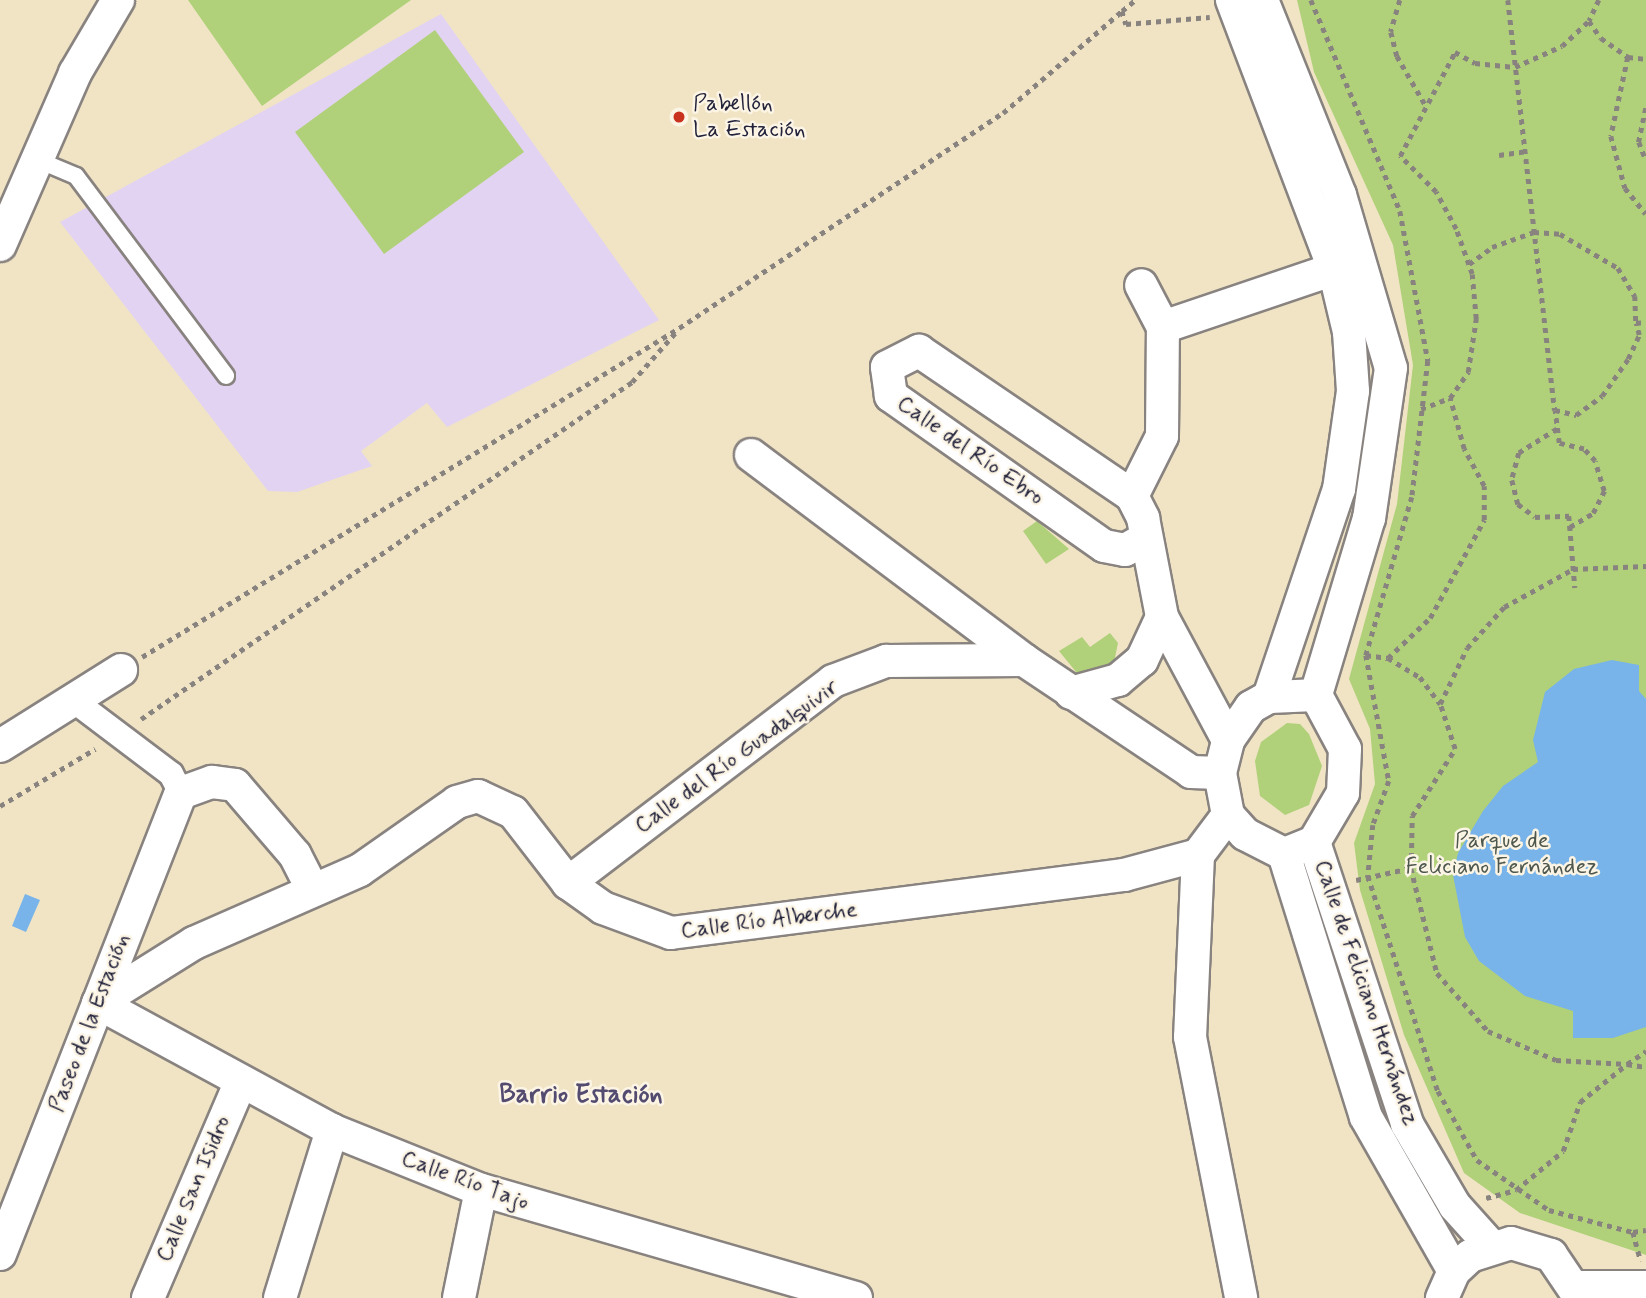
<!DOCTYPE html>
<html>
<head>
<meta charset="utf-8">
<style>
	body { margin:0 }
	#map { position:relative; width:1646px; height:1298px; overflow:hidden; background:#f0e4c5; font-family:Mynerve,sans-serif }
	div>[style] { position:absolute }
	.built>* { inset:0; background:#e3d3f2 }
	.green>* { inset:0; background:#b0d179 }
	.water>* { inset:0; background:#78b4ea }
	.path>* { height:4.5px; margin-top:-2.25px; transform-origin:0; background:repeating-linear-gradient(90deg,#898380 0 5px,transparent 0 10px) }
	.roads { filter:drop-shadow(2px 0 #898380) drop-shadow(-2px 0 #898380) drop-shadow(0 2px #898380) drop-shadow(0 -2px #898380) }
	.service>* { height:16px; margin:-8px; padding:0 8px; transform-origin:8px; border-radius:8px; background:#fff }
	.pedestrian>* { height:24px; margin:-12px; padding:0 12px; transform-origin:12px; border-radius:12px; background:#fff }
	.minor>* { height:32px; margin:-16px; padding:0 16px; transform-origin:16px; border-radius:16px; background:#fff }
	.dots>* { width:19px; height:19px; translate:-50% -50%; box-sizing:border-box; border:4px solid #fcf5e5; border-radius:50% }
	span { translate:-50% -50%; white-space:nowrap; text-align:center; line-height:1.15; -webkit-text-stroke:5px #fcf5e5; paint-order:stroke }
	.poi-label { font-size:23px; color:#22223b }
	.left { translate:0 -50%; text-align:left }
	.street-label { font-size:23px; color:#22223b }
	.park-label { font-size:23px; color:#4d574e }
	.quarter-label { font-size:26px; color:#544c70; font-weight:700 }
</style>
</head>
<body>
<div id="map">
	<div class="built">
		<i style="clip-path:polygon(441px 14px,659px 320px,447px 427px,427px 403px,361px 451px,372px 466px,297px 492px,268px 491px,60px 222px)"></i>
	</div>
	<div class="green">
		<i style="clip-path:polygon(188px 0,411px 0,262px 106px)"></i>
		<i style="clip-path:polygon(1297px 0,1646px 0,1646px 1255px,1520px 1213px,1464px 1173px,1404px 1035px,1360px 890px,1354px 843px,1375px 784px,1370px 729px,1349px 679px,1397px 504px,1413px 365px,1393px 245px,1314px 72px)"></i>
		<i style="clip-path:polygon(435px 30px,524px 152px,384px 254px,295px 132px)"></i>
		<i style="clip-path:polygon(1037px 521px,1069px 549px,1046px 564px,1023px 531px)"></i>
		<i style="clip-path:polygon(1110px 633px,1118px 643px,1113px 667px,1081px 678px,1059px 651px,1082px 637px,1090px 647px)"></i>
		<i style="clip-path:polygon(1287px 723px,1300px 724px,1309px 734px,1322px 766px,1309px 805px,1285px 815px,1260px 796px,1255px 761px,1261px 742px)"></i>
	</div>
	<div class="water">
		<i style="clip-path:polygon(1612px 660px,1639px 665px,1639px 691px,1646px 699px,1646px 1027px,1613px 1038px,1573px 1038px,1573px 1011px,1525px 996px,1479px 961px,1465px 937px,1453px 875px,1458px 853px,1483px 811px,1503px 786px,1538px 762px,1533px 740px,1545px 692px,1574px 669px)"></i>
		<i style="clip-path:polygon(25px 894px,40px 900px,26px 932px,12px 926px)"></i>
	</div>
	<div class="path">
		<i style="left:1311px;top:0;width:229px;rotate:67.1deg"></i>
		<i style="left:1400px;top:211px;width:153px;rotate:79.4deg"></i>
		<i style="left:1428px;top:361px;width:137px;rotate:96.7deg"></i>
		<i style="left:1412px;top:497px;width:165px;rotate:106.2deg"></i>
		<i style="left:1366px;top:655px;width:128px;rotate:79.7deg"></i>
		<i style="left:1389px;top:781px;width:47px;rotate:110deg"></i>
		<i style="left:1373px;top:825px;width:51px;rotate:95.6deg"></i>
		<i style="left:1368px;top:876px;width:226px;rotate:72deg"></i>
		<i style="left:1438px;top:1091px;width:79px;rotate:60.5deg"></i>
		<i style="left:1477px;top:1160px;width:88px;rotate:34.8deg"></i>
		<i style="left:1549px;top:1210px;width:87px;rotate:14.7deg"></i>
		<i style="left:1633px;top:1232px;width:13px;rotate:-9deg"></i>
		<i style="left:1400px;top:0;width:33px;rotate:106deg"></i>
		<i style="left:1391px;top:32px;width:25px;rotate:76deg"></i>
		<i style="left:1397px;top:56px;width:58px;rotate:59.9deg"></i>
		<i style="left:1508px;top:0;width:413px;rotate:83.5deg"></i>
		<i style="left:1599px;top:0;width:23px;rotate:115deg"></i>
		<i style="left:1589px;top:21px;width:21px;rotate:55deg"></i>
		<i style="left:1601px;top:38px;width:33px;rotate:35deg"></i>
		<i style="left:1628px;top:57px;width:18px;rotate:6deg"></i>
		<i style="left:1122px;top:11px;width:17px;rotate:-40deg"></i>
		<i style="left:1628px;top:57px;width:81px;rotate:102.1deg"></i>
		<i style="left:1611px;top:136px;width:54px;rotate:74.9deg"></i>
		<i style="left:1625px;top:188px;width:33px;rotate:51deg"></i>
		<i style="left:1646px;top:108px;width:35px;rotate:102deg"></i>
		<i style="left:1639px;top:142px;width:19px;rotate:69deg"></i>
		<i style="left:1499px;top:155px;width:27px;rotate:-8deg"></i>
		<i style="left:1469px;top:264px;width:29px;rotate:-36deg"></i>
		<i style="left:1492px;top:247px;width:45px;rotate:-19.7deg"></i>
		<i style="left:1534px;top:232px;width:26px;rotate:4deg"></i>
		<i style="left:1560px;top:234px;width:67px;rotate:30.4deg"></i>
		<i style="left:1618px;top:268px;width:33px;rotate:59deg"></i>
		<i style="left:1635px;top:296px;width:27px;rotate:88deg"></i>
		<i style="left:1421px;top:409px;width:31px;rotate:-21deg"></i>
		<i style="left:1450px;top:398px;width:32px;rotate:-55deg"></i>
		<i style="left:1468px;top:372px;width:54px;rotate:-81.4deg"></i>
		<i style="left:1476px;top:319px;width:45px;rotate:-95.1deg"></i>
		<i style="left:1472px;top:274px;width:48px;rotate:-109.6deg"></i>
		<i style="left:1456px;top:229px;width:42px;rotate:-118.4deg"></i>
		<i style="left:1436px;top:192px;width:51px;rotate:-135deg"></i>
		<i style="left:1400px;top:156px;width:118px;rotate:-62.1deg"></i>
		<i style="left:1455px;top:52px;width:23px;rotate:29deg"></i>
		<i style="left:1475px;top:63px;width:40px;rotate:5.7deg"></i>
		<i style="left:1515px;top:67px;width:51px;rotate:-24.1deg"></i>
		<i style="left:1562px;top:46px;width:37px;rotate:-43deg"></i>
		<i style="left:1557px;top:429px;width:45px;rotate:147.7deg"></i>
		<i style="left:1519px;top:453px;width:28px;rotate:105deg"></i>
		<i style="left:1512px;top:480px;width:25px;rotate:76deg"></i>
		<i style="left:1518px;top:504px;width:21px;rotate:37deg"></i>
		<i style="left:1535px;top:517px;width:34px;rotate:-2deg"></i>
		<i style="left:1569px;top:516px;width:72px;rotate:85.2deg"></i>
		<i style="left:1570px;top:527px;width:27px;rotate:-31deg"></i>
		<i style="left:1593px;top:513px;width:25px;rotate:-63deg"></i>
		<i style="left:1604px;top:491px;width:31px;rotate:-107deg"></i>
		<i style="left:1595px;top:461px;width:16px;rotate:-133deg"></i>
		<i style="left:1584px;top:449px;width:26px;rotate:-167deg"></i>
		<i style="left:1559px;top:443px;width:33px;rotate:-97deg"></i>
		<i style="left:1555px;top:410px;width:22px;rotate:13deg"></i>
		<i style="left:1576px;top:415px;width:32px;rotate:-36deg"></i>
		<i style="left:1602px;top:396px;width:45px;rotate:-54.9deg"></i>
		<i style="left:1628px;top:359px;width:26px;rotate:-65deg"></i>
		<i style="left:1639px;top:335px;width:12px;rotate:-104deg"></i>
		<i style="left:1636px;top:323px;width:10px;rotate:-6deg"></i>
		<i style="left:1366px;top:655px;width:22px;rotate:8deg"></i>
		<i style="left:1388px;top:658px;width:37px;rotate:31deg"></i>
		<i style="left:1420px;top:677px;width:34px;rotate:53deg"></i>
		<i style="left:142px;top:657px;width:630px;rotate:-31.49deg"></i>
		<i style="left:679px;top:328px;width:389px;rotate:-33.6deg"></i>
		<i style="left:1003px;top:113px;width:157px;rotate:-40.6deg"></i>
		<i style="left:1122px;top:11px;width:14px;rotate:73deg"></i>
		<i style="left:1126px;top:24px;width:84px;rotate:-4.8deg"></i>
		<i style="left:1388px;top:658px;width:58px;rotate:-43.6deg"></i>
		<i style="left:1430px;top:618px;width:112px;rotate:-61.1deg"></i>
		<i style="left:1484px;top:520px;width:34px;rotate:-90deg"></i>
		<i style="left:1484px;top:486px;width:42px;rotate:-118.4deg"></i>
		<i style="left:1464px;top:449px;width:53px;rotate:-105.4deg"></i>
		<i style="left:141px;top:719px;width:596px;rotate:-34.46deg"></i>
		<i style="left:632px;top:382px;width:67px;rotate:-48.7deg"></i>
		<i style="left:0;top:806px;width:111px;rotate:-31deg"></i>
		<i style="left:1411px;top:868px;width:52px;rotate:-88.9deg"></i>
		<i style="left:1412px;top:816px;width:80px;rotate:-57.3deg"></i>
		<i style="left:1455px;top:749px;width:47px;rotate:-108.4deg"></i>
		<i style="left:1440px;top:704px;width:62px;rotate:-64.3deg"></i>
		<i style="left:1467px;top:648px;width:55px;rotate:-47.9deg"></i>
		<i style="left:1504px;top:607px;width:79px;rotate:-28.8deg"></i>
		<i style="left:1573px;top:569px;width:73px;rotate:-2.4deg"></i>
		<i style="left:1356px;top:880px;width:56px;rotate:-12.3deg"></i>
		<i style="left:1411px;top:868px;width:108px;rotate:76.1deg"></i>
		<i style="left:1437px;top:973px;width:77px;rotate:48.7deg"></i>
		<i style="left:1488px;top:1031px;width:74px;rotate:23.1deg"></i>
		<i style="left:1556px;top:1060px;width:71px;rotate:3.2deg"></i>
		<i style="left:1627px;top:1064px;width:23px;rotate:-34deg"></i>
		<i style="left:1486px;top:1198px;width:31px;rotate:-15deg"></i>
		<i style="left:1516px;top:1190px;width:61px;rotate:-39.7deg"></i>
		<i style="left:1563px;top:1151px;width:52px;rotate:-70.9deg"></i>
		<i style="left:1580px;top:1102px;width:60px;rotate:-39deg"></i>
		<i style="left:1627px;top:1064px;width:19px;rotate:9deg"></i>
		<i style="left:1633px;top:1232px;width:30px;rotate:75deg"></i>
	</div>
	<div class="roads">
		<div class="service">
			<i style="left:38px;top:160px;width:41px;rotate:22.8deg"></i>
			<i style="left:76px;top:176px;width:250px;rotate:53.1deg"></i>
		</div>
		<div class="pedestrian">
			<i style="left:73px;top:700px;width:123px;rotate:37.1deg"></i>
			<i style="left:171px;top:774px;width:21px;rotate:62deg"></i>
		</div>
		<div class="minor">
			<i style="left:1232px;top:0;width:288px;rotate:69.2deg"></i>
			<i style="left:1334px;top:269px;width:65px;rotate:76.6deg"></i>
			<i style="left:1349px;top:332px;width:59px;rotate:86.1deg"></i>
			<i style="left:1353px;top:391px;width:99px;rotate:98.1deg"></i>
			<i style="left:1339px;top:489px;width:219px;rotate:108.6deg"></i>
			<i style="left:1262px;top:0;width:210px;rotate:68.2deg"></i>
			<i style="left:1340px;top:195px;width:180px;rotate:73.6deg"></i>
			<i style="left:1391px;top:368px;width:152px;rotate:98.3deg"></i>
			<i style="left:1369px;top:518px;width:185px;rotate:106.7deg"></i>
			<i style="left:0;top:245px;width:188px;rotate:-66.4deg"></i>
			<i style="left:75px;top:73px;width:85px;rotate:-59.5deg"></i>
			<i style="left:1163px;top:327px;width:181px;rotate:-18.7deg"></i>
			<i style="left:751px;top:455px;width:341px;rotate:36.9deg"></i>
			<i style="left:1132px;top:496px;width:67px;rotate:-63.4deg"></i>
			<i style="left:1162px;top:436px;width:109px;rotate:-89.5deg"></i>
			<i style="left:1163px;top:327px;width:47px;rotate:-117.6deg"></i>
			<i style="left:1146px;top:538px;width:24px;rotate:150deg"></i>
			<i style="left:1125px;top:550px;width:21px;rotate:-169deg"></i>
			<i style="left:1104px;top:546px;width:261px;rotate:-144.8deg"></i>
			<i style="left:891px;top:396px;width:29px;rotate:-98deg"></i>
			<i style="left:887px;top:367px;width:36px;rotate:-27deg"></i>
			<i style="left:919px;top:351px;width:258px;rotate:34.2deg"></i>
			<i style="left:1132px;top:496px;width:25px;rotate:63deg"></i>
			<i style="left:1143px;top:518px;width:101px;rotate:79.1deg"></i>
			<i style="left:1162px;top:617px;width:140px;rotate:61.8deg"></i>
			<i style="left:1071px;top:693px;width:49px;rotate:-15.5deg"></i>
			<i style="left:1118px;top:680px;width:31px;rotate:-40deg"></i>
			<i style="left:1142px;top:660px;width:47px;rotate:-65.1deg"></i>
			<i style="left:1316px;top:695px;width:61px;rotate:61.8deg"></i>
			<i style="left:1345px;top:749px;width:44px;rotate:92.6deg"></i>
			<i style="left:1343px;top:793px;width:57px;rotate:120.6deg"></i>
			<i style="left:1314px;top:842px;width:32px;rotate:158deg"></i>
			<i style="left:1284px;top:854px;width:44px;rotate:-152.9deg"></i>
			<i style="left:1245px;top:834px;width:25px;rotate:-132deg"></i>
			<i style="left:1228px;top:815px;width:43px;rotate:-100.8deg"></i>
			<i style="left:1220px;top:773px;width:34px;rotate:-76deg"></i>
			<i style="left:1228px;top:740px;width:40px;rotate:-55.1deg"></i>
			<i style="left:1251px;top:707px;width:21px;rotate:-29deg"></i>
			<i style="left:1269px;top:697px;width:47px;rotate:-2.4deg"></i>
			<i style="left:0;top:746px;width:143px;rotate:-32.1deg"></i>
			<i style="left:1314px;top:842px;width:297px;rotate:71.7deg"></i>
			<i style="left:1407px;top:1124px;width:95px;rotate:59.7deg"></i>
			<i style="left:1455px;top:1206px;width:54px;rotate:48deg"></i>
			<i style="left:1284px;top:854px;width:275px;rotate:72.7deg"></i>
			<i style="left:1366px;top:1117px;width:177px;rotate:60.3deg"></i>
			<i style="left:1198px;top:855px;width:182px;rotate:92.5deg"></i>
			<i style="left:1190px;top:1037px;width:266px;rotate:78.9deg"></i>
			<i style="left:568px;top:883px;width:333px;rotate:-37.3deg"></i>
			<i style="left:833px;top:681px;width:57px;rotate:-20.7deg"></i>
			<i style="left:886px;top:661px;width:138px;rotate:-0.4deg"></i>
			<i style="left:1024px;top:660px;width:201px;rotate:33.8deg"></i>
			<i style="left:1191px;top:772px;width:29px;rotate:2deg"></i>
			<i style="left:0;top:1254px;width:495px;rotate:-68.6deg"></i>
			<i style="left:181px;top:793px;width:33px;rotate:-20deg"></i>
			<i style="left:212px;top:782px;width:23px;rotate:7deg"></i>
			<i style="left:235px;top:785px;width:92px;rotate:49.4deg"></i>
			<i style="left:295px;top:855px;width:39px;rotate:63deg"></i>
			<i style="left:1577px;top:1287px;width:69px"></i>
			<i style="left:148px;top:1298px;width:236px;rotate:-66.8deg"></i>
			<i style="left:280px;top:1298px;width:176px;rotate:-72.8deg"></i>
			<i style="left:459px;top:1298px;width:110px;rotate:-78.5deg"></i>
			<i style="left:856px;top:1298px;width:390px;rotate:-163.9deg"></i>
			<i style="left:481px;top:1190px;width:161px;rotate:-158.1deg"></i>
			<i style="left:332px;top:1130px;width:266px;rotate:-151.5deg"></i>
			<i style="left:98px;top:1003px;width:113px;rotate:-32deg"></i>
			<i style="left:194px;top:943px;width:181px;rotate:-23.7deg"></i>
			<i style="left:360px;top:870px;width:118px;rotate:-35deg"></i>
			<i style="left:457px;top:802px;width:22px;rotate:-16deg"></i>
			<i style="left:478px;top:796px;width:38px;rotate:25deg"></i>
			<i style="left:513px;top:812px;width:90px;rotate:52.2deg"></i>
			<i style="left:568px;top:883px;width:43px;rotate:35.5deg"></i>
			<i style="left:603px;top:908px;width:72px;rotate:20.2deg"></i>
			<i style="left:671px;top:933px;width:457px;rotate:-7.3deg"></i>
			<i style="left:1124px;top:875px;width:77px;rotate:-15.1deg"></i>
			<i style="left:1198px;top:855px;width:50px;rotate:-53.1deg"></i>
			<i style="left:1442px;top:1298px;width:30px;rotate:-66deg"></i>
			<i style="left:1454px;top:1271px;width:22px;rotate:-43deg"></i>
			<i style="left:1470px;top:1256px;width:43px;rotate:-17.6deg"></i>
			<i style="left:1511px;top:1243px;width:42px;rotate:16.7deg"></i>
			<i style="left:1551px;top:1255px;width:52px;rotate:56deg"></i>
		</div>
	</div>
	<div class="dots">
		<i style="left:679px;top:117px;background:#c8321e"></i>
	</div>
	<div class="poi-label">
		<span class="left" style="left:693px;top:117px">Pabellón<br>La Estación</span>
	</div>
	<div class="street-label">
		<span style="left:970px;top:451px;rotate:35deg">Calle del Río Ebro</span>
		<span style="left:737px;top:757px;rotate:-36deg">Calle del Río Guadalquivir</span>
		<span style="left:769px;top:921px;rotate:-7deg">Calle Río Alberche</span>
		<span style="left:1366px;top:993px;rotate:71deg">Calle de Feliciano Hernández</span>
		<span style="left:90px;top:1023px;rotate:-69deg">Paseo de la Estación</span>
		<span style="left:465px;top:1181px;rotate:20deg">Calle Río Tajo</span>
		<span style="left:194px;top:1189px;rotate:-67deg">Calle San Isidro</span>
	</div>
	<div class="park-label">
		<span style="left:1502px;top:854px">Parque de<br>Feliciano Fernández</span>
	</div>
	<div class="quarter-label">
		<span style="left:581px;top:1096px">Barrio Estación</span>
	</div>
</div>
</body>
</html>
